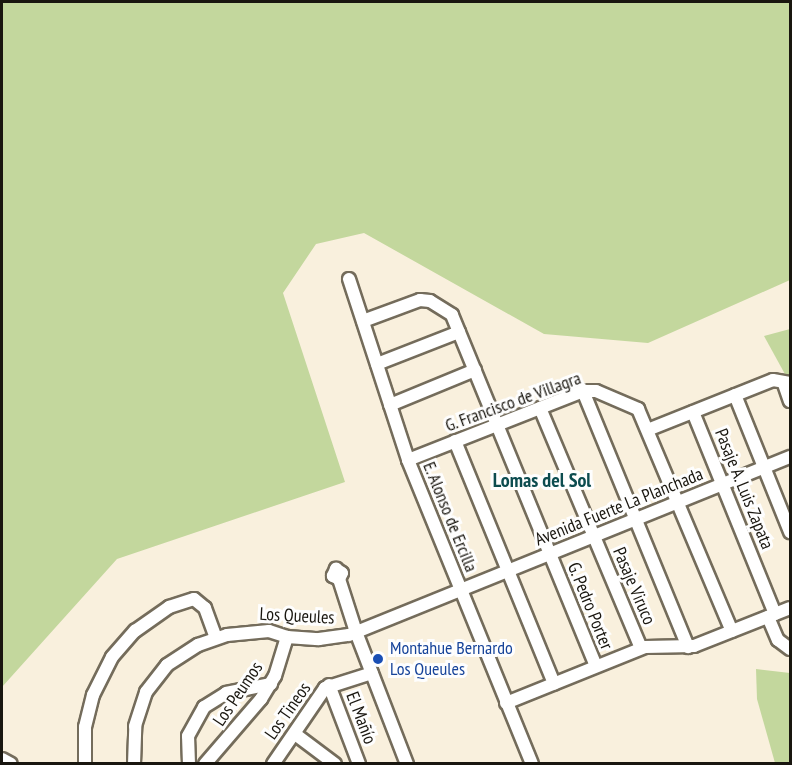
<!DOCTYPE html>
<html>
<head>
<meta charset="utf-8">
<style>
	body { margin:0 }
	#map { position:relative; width:792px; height:765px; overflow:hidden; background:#f9f0dd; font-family:"PT Sans Narrow",sans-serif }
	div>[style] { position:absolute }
	.green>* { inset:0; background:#c3d79d }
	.roads { filter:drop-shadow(2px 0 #746c5b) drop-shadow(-2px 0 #746c5b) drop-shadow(0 2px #746c5b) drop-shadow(0 -2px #746c5b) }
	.minor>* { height:12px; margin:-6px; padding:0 6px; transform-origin:6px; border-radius:6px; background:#fff }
	.dots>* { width:16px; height:16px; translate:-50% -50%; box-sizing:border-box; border:3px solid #fefefe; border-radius:50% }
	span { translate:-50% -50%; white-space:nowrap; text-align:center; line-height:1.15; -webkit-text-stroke:6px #fefefe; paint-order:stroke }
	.street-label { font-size:18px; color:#19160f }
	.transit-label { font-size:18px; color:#164399 }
	.left { translate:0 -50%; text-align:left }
	.neighbourhood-label { font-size:20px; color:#0c4c4f; font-weight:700 }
	.frame { position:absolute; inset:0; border:3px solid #19160f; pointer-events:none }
</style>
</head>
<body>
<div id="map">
	<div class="green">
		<i style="clip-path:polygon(2px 2px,790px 2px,790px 280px,648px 343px,544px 334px,364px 233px,316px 244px,283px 293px,345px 482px,117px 559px,2px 687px)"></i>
		<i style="clip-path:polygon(790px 329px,790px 375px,786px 376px,764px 336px)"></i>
		<i style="clip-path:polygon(756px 669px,790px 673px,790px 763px,775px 763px,757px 699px)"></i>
	</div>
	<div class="roads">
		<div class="minor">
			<i style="left:349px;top:279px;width:190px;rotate:71.9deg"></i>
			<i style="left:408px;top:460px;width:328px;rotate:67.8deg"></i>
			<i style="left:363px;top:321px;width:61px;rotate:-20.2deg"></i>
			<i style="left:420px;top:300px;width:10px;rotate:6deg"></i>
			<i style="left:430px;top:301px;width:26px;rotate:32deg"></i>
			<i style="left:452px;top:315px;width:379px;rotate:67.7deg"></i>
			<i style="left:377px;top:364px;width:88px;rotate:-21.3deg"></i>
			<i style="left:784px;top:384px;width:18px;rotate:71deg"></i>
			<i style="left:583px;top:391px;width:277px;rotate:67.7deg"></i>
			<i style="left:735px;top:395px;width:148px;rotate:68.1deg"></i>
			<i style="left:390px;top:405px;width:92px;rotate:-22.4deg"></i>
			<i style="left:540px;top:408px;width:260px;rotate:67.2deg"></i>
			<i style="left:693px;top:412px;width:218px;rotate:67.9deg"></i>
			<i style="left:650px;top:429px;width:132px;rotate:-21.7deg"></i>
			<i style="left:773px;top:380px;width:17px;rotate:10deg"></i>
			<i style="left:455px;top:441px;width:262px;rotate:67.8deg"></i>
			<i style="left:408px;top:460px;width:188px;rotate:-21.5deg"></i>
			<i style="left:583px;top:391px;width:13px"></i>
			<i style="left:596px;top:391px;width:46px;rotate:23.2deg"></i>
			<i style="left:638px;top:409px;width:241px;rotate:67.1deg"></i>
			<i style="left:339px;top:579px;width:7px;rotate:-153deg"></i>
			<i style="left:333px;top:576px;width:8px;rotate:-67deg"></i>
			<i style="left:336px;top:569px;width:7px;rotate:34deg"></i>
			<i style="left:342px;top:573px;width:7px;rotate:117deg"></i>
			<i style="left:339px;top:579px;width:56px;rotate:72.2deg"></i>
			<i style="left:356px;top:632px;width:142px;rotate:68.9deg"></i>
			<i style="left:768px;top:617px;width:25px;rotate:67deg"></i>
			<i style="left:778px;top:640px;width:15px;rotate:37deg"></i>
			<i style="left:329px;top:685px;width:85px;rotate:69.2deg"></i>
			<i style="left:506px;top:703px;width:150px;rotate:-21.9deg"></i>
			<i style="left:645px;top:647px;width:49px;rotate:-1.2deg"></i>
			<i style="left:694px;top:646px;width:103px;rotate:-21.6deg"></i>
			<i style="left:295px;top:734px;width:50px;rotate:36.9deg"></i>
			<i style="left:2px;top:759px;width:10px;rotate:29deg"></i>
			<i style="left:85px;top:764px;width:37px;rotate:-90deg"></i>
			<i style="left:85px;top:727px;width:33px;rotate:-76deg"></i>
			<i style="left:93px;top:695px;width:42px;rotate:-63.4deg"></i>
			<i style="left:112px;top:657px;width:35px;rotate:-49deg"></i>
			<i style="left:135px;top:631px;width:42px;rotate:-35.2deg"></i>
			<i style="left:169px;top:607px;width:26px;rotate:-18deg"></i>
			<i style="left:194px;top:599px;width:14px;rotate:39deg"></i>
			<i style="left:205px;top:608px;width:32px;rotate:70deg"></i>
			<i style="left:134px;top:764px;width:38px;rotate:-88deg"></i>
			<i style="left:135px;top:726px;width:36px;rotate:-72deg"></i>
			<i style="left:146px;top:692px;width:34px;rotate:-52deg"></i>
			<i style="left:167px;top:665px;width:37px;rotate:-33deg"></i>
			<i style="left:198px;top:645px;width:31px;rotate:-19deg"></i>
			<i style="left:227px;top:635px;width:42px;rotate:-5.4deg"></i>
			<i style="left:269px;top:631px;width:19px;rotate:18deg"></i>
			<i style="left:287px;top:637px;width:32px;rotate:4deg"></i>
			<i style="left:319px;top:639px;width:30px;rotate:-8deg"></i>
			<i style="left:349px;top:635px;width:476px;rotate:-22deg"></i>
			<i style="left:189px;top:764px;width:28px;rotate:-92deg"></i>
			<i style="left:188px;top:736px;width:33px;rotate:-61deg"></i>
			<i style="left:204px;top:707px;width:26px;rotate:-32deg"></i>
			<i style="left:226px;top:693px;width:46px;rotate:-11.3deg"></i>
			<i style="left:205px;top:764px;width:86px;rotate:-49.3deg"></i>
			<i style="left:261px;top:699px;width:27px;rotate:-59deg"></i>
			<i style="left:275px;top:676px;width:41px;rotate:-72.9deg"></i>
			<i style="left:273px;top:764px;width:92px;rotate:-55.6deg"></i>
			<i style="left:325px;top:688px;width:49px;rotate:-17.7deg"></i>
		</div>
	</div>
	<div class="dots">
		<i style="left:378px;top:659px;background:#1a4fb4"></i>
	</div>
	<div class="street-label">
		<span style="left:513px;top:402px;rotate:-20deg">G. Francisco de Villagra</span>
		<span style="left:744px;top:489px;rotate:68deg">Pasaje A. Luis Zapata</span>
		<span style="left:619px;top:507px;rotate:-22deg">Avenida Fuerte La Planchada</span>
		<span style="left:450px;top:517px;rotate:68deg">E. Alonso de Ercilla</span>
		<span style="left:634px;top:586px;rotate:67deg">Pasaje Viruco</span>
		<span style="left:590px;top:606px;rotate:68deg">G. Pedro Porter</span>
		<span style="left:297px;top:616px;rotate:3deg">Los Queules</span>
		<span style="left:238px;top:694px;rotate:-56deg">Los Peumos</span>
		<span style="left:288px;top:711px;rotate:-55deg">Los Tineos</span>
		<span style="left:361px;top:718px;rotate:69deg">El Mañío</span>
	</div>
	<div class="transit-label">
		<span class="left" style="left:390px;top:659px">Montahue Bernardo<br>Los Queules</span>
	</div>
	<div class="neighbourhood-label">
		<span style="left:542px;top:480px">Lomas del Sol</span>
	</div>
	<div class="frame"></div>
</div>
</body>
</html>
